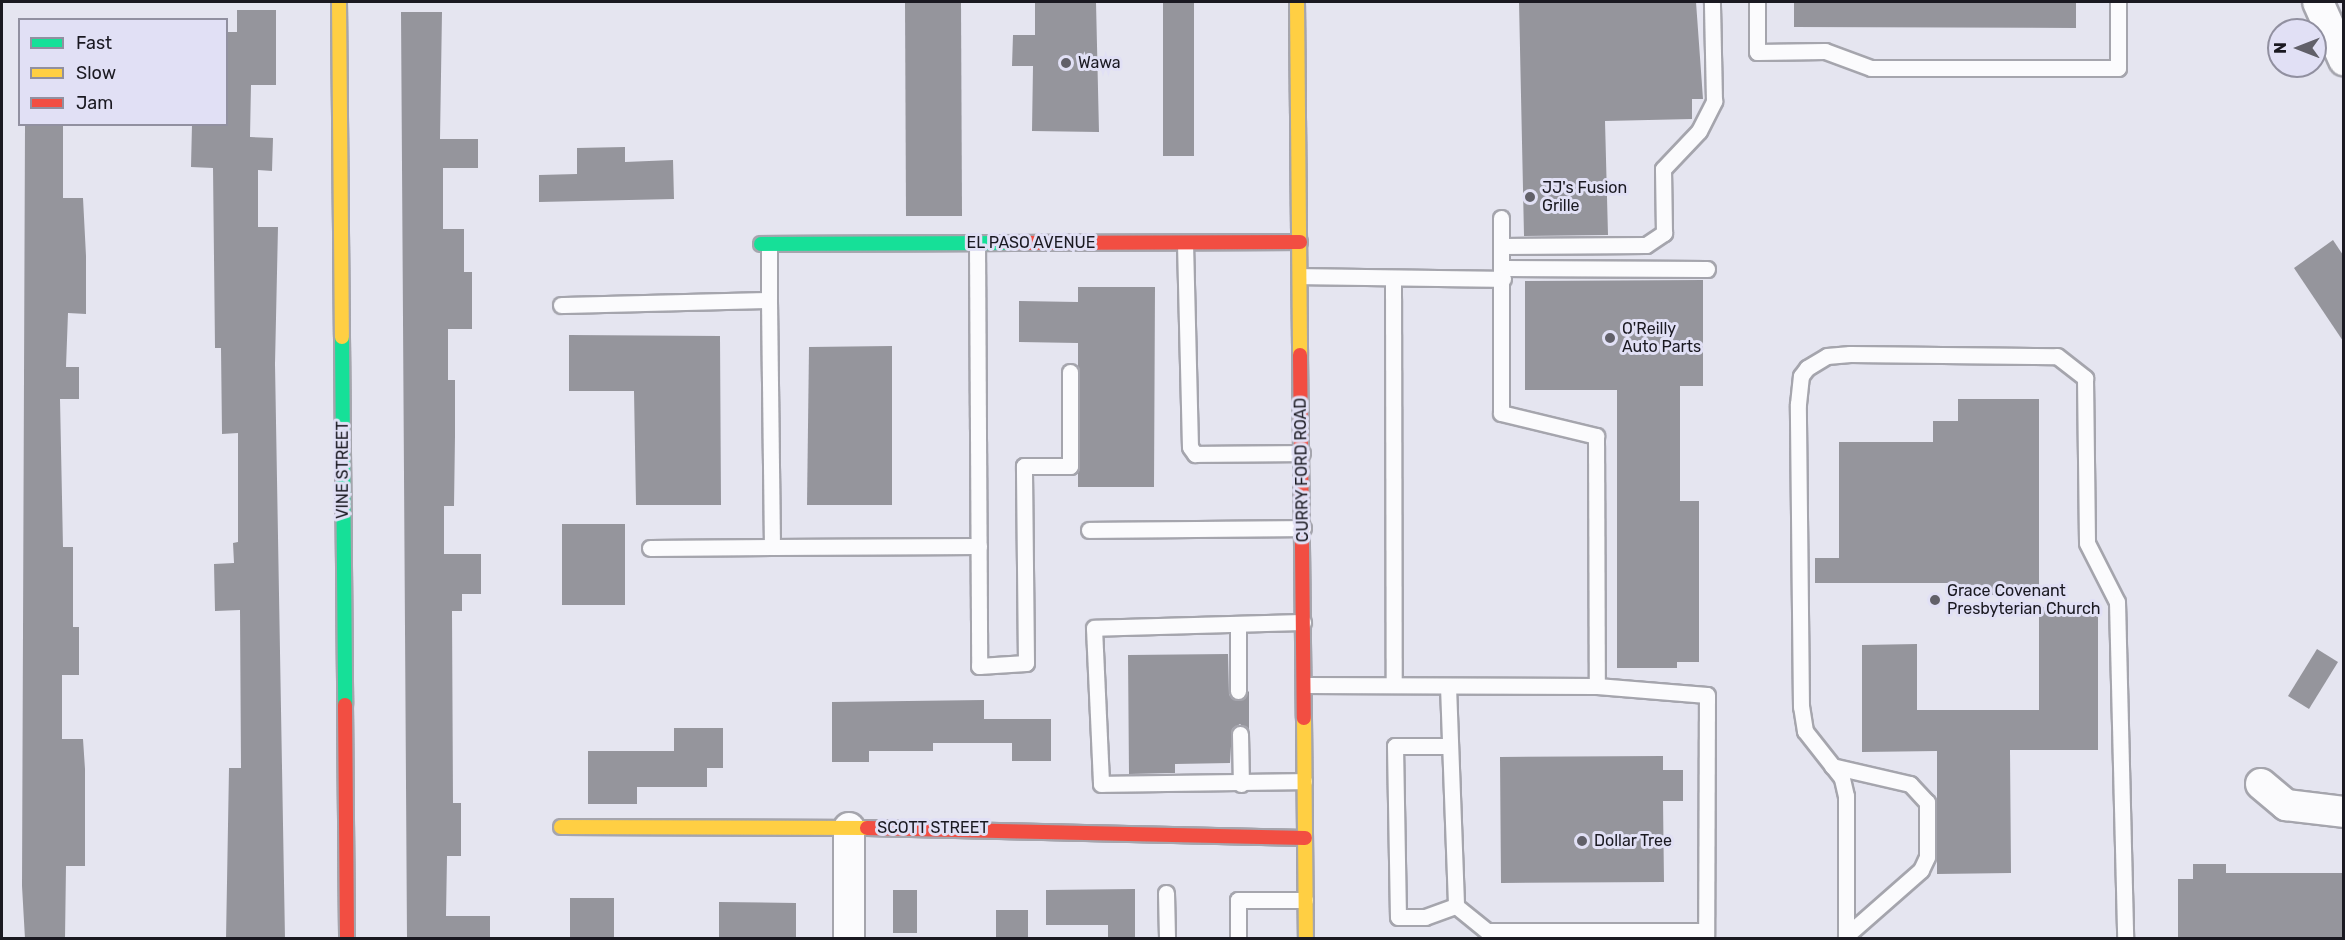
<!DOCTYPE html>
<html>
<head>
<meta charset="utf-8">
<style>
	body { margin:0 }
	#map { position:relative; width:2345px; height:940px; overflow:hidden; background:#e5e5f0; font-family:Rubik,sans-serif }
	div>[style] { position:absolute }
	.building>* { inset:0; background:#95959c }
	.roads { filter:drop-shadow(2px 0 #a5a5ad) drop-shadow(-2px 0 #a5a5ad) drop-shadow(0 2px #a5a5ad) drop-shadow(0 -2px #a5a5ad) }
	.lane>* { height:15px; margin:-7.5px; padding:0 7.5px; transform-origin:7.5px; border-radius:7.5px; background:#fbfbfd }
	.street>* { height:30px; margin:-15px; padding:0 15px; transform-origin:15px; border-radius:15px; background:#fbfbfd }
	.fast>* { height:14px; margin:-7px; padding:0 7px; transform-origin:7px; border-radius:7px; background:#16e098 }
	.slow>* { height:14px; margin:-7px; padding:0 7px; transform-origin:7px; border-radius:7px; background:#ffcf43 }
	.jam>* { height:14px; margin:-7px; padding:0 7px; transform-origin:7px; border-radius:7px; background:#f24e42 }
	.dots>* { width:16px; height:16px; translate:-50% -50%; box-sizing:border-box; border:3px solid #e1e0f5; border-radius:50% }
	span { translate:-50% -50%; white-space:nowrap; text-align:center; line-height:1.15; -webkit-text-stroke:6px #e1e0f5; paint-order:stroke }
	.poi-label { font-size:16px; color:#1a1921 }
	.left { translate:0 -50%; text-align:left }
	.street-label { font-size:16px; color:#1a1921 }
	.frame { position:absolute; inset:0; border:3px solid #1a1921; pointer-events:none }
	.legend { position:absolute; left:18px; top:18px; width:210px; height:108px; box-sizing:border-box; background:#e1e0f5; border:2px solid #9190a0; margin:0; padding:8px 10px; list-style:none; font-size:18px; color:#1a1921 }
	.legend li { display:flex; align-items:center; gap:12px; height:30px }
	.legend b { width:30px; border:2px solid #9190a0 }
	.north { position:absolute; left:2267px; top:18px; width:60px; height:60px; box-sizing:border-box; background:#e1e0f5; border:2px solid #9190a0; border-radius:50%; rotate:270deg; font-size:16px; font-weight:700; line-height:24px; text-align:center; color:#1a1921 }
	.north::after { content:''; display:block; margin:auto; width:21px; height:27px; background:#616069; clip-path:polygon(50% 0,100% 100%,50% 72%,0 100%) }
</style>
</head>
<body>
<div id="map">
	<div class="building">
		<i style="clip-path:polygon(905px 2px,961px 2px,962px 216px,906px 216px)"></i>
		<i style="clip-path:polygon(1035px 2px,1096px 2px,1099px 132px,1032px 131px,1033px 66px,1012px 66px,1013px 35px,1035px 35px)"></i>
		<i style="clip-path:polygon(1163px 2px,1194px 2px,1194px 156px,1163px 156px)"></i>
		<i style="clip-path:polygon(1519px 2px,1696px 2px,1703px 99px,1692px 99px,1692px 119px,1605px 121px,1608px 235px,1524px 236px)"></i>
		<i style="clip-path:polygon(1794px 2px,2076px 2px,2076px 28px,1794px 27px)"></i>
		<i style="clip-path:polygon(237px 10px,276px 10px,276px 85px,251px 85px,250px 137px,273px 138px,272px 171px,258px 170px,258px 227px,278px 227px,275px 364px,285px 939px,226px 939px,229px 768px,241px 768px,240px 610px,215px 611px,214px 564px,234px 563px,233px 543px,238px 542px,238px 433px,222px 434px,221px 348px,215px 348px,213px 168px,191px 167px,192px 124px,226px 124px,226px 32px,237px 32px)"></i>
		<i style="clip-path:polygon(401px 12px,442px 12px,440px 139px,478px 139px,478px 168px,443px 168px,443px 229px,464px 229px,464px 272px,472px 272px,472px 329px,448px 329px,448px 380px,455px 380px,455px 436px,454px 506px,444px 506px,444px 554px,481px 554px,481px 594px,462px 594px,462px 611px,452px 611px,453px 803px,461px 803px,461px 856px,447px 856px,446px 916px,490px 916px,490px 939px,407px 939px)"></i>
		<i style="clip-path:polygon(25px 124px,63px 124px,63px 198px,83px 198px,86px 256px,86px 314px,68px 313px,66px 367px,79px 367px,79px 399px,60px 399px,63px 547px,73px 547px,73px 627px,79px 627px,79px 675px,62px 675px,62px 739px,83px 739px,85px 769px,85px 866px,66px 866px,65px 939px,25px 939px,22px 886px)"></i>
		<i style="clip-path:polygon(625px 147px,625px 162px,673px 160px,674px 199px,539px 202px,539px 175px,577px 174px,577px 148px)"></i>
		<i style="clip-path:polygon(2333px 240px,2343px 255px,2343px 341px,2294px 268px)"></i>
		<i style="clip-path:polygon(1703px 280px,1703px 386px,1680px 386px,1680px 501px,1699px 501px,1699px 662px,1677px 662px,1677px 668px,1617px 668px,1617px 390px,1525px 390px,1525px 281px)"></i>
		<i style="clip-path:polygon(1078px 287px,1155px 287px,1154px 487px,1078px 487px,1078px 343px,1019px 342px,1019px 301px,1078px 302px)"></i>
		<i style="clip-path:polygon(569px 335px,720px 336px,721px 505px,636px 505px,634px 391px,569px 391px)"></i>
		<i style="clip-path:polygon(892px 346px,892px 505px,807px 505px,809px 347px)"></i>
		<i style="clip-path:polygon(1958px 399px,2039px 399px,2039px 595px,1949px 595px,1949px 583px,1815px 583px,1815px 558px,1839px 558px,1839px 442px,1933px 442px,1933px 421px,1958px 421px)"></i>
		<i style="clip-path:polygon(562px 524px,625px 524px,625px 605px,562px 605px)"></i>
		<i style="clip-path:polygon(2039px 607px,2098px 607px,2098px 750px,2010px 750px,2011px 873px,1937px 874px,1937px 751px,1862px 752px,1862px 645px,1917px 644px,1917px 710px,2039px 710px)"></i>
		<i style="clip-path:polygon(2317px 649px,2338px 662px,2309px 709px,2288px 696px)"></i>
		<i style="clip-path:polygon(1228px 654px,1229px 695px,1239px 701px,1249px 691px,1249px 732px,1240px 724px,1232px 729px,1230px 763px,1175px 764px,1175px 773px,1129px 774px,1128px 655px)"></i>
		<i style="clip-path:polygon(984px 700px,984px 719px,1051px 719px,1051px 761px,1012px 761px,1012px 743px,933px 743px,933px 751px,869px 751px,869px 762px,832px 762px,832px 702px)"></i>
		<i style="clip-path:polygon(674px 728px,723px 728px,723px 768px,707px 768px,707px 787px,637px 787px,637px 804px,588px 804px,588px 751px,674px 751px)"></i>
		<i style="clip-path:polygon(1663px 756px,1663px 770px,1683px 770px,1683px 801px,1663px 801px,1664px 882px,1501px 883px,1500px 757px)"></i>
		<i style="clip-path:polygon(2193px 864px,2226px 864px,2226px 873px,2343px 873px,2343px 939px,2178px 939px,2178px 879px,2193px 879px)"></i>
		<i style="clip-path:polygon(1135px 889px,1135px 939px,1108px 939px,1108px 925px,1046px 925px,1046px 890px)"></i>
		<i style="clip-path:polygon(893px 890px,917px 890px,917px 933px,893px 933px)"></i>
		<i style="clip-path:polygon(570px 898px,614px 898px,614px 939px,570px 939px)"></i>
		<i style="clip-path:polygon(719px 902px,796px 903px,796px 939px,719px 939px)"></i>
		<i style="clip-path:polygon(996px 910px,1028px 910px,1028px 939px,996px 939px)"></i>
	</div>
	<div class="roads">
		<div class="lane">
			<i style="left:1757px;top:2px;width:50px;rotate:90deg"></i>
			<i style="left:1757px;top:52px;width:68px;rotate:-0.8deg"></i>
			<i style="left:1825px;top:51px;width:49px;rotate:20.3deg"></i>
			<i style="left:1871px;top:68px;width:247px"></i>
			<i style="left:2118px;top:68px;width:66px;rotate:-90deg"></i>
			<i style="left:1501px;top:218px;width:195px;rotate:90deg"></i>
			<i style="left:1501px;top:413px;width:98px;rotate:13.6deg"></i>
			<i style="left:1596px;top:436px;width:250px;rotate:89.8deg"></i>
			<i style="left:977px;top:243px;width:423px;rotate:89.7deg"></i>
			<i style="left:979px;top:666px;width:47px;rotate:-3.7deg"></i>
			<i style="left:1026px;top:663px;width:197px;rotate:-90.6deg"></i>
			<i style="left:1024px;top:466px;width:46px"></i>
			<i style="left:1070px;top:466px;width:94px;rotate:-90deg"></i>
			<i style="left:1185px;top:243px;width:204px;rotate:88.6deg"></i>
			<i style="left:1190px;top:447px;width:9px;rotate:54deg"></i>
			<i style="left:1195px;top:454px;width:107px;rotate:-0.5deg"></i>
			<i style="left:1502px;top:246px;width:144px;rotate:-0.4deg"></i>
			<i style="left:1646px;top:245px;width:22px;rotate:-34deg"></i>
			<i style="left:1664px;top:233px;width:64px;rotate:-90.9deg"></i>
			<i style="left:1663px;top:169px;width:52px;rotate:-46.5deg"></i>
			<i style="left:1699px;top:131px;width:34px;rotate:-63deg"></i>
			<i style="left:1714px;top:101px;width:99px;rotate:-91.2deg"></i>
			<i style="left:1503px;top:268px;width:204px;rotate:0.3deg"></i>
			<i style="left:1300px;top:276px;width:203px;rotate:0.8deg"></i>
			<i style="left:1393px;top:279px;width:406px;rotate:89.9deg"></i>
			<i style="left:561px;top:305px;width:208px;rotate:-1.4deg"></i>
			<i style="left:769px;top:300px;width:56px;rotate:-90deg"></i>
			<i style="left:1089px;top:530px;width:214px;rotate:-0.5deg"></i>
			<i style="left:772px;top:547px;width:207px;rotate:-0.3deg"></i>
			<i style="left:650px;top:548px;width:122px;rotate:-0.5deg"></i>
			<i style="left:772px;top:547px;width:247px;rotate:-90.7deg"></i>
			<i style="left:1303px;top:622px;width:209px;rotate:178.4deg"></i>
			<i style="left:1094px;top:628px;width:156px;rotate:87.4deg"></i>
			<i style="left:1101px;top:784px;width:203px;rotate:-0.8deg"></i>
			<i style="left:1238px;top:624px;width:67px;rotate:90deg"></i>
			<i style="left:1304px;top:685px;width:293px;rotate:0.2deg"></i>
			<i style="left:1597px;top:686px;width:110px;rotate:4.7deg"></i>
			<i style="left:1707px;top:695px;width:243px;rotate:90.2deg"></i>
			<i style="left:1448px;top:686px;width:220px;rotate:87.9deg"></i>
			<i style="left:1456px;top:906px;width:40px;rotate:39deg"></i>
			<i style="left:1487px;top:931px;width:219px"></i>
			<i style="left:1240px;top:734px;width:50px;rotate:88.9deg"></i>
			<i style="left:1450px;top:746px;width:55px;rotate:180deg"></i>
			<i style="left:1395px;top:746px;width:171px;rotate:89deg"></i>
			<i style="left:1398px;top:917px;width:27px"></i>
			<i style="left:1425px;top:917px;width:33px;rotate:-20deg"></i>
			<i style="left:1832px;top:766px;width:80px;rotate:13deg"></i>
			<i style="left:1910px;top:784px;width:25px;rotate:47deg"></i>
			<i style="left:1927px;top:802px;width:55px;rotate:90deg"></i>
			<i style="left:1927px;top:857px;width:14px;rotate:115deg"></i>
			<i style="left:1921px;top:870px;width:100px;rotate:138.7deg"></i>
			<i style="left:1166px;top:893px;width:45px;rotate:88.7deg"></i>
			<i style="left:1238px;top:938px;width:38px;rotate:-90deg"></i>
			<i style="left:1238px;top:900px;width:67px"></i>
			<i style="left:1846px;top:938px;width:142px;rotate:-90deg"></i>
			<i style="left:1846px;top:796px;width:18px;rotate:-103deg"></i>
			<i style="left:1842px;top:778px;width:60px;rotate:-128.2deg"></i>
			<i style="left:1805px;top:731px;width:24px;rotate:-99deg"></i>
			<i style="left:1801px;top:707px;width:303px;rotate:-90.6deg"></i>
			<i style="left:1798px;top:404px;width:28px;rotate:-84deg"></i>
			<i style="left:1801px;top:376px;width:10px;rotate:-53deg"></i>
			<i style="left:1807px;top:368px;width:23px;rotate:-31deg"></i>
			<i style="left:1827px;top:356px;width:23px;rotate:-5deg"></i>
			<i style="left:1850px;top:354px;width:207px;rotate:0.6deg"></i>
			<i style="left:2057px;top:356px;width:36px;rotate:38deg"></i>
			<i style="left:2085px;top:378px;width:165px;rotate:89.3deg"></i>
			<i style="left:2087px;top:543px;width:66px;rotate:63deg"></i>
			<i style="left:2117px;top:602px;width:336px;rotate:88.6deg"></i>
		</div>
		<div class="street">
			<i style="left:2318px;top:2px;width:64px;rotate:65.9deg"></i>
			<i style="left:2261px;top:784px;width:33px;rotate:40deg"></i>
			<i style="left:2286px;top:805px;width:58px;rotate:6.9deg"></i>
			<i style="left:849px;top:828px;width:110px;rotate:90deg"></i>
		</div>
		<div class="fast">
			<i style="left:761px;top:244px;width:247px;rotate:-0.2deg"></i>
			<i style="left:342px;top:337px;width:368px;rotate:89.5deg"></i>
		</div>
		<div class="slow">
			<i style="left:339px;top:2px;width:335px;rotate:89.5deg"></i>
			<i style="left:1297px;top:2px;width:353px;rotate:89.5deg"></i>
			<i style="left:1304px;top:718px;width:220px;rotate:89.5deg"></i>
			<i style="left:561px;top:827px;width:306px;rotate:0.2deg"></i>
		</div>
		<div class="jam">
			<i style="left:1008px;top:243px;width:292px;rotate:-0.2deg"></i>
			<i style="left:1300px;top:355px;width:363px;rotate:89.4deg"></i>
			<i style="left:345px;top:705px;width:233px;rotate:89.5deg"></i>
			<i style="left:867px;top:828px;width:438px;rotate:1.3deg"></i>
		</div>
	</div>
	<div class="dots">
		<i style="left:1066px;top:63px;background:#616069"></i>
		<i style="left:1530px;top:197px;background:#616069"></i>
		<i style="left:1610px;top:338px;background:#616069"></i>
		<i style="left:1935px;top:600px;background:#616069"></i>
		<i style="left:1582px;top:841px;background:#616069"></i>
	</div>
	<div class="poi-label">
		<span class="left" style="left:1078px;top:63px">Wawa</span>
		<span class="left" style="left:1542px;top:197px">JJ's Fusion<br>Grille</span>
		<span class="left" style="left:1622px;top:338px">O'Reilly<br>Auto Parts</span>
		<span class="left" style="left:1947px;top:600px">Grace Covenant<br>Presbyterian Church</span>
		<span class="left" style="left:1594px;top:841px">Dollar Tree</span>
	</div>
	<div class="street-label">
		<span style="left:1031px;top:243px">EL PASO AVENUE</span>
		<span style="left:343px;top:470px;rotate:-90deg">VINE STREET</span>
		<span style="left:1302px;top:470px;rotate:-91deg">CURRY FORD ROAD</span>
		<span style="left:933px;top:828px">SCOTT STREET</span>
	</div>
	<div class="frame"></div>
	<ul class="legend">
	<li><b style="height:8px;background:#16e098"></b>Fast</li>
	<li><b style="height:8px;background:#ffcf43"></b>Slow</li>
	<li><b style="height:8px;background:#f24e42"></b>Jam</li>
	</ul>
	<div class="north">N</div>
</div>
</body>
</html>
